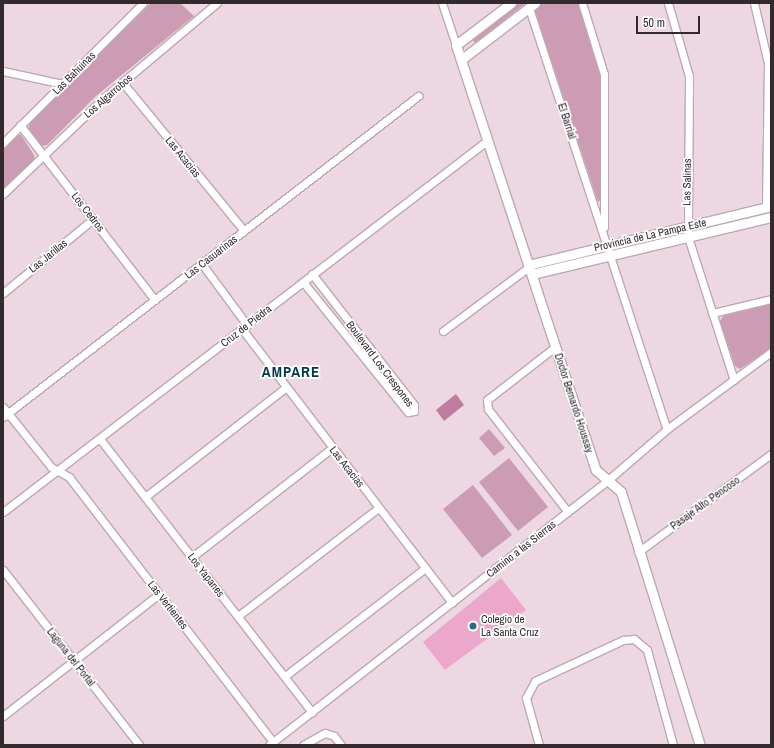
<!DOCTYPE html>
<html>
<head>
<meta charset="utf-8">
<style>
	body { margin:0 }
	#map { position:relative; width:774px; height:748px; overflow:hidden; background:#edd7e2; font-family:"Archivo Narrow",sans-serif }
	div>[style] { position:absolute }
	.green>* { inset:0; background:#cc9bb4 }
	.water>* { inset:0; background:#be7d9f }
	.building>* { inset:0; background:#eca8cb }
	.roads { filter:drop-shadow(1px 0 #bda8b2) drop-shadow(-1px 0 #bda8b2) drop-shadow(0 1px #bda8b2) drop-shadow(0 -1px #bda8b2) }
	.street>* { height:7px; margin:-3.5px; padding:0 3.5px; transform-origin:3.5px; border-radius:3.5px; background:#fff }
	.secondary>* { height:9px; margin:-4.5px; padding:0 4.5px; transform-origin:4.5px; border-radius:4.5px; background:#fff }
	.dots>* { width:11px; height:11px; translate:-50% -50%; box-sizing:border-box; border:2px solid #fff; border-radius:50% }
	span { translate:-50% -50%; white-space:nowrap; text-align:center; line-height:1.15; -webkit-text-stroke:3.5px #fff; paint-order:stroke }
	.street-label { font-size:11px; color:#332a2e }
	.poi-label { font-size:11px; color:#332a2e }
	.left { translate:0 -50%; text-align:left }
	.district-label { font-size:15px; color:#013748; font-weight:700; letter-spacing:1px }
	.frame { position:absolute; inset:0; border:4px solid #332a2e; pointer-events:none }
	.scale { position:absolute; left:636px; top:16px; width:64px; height:18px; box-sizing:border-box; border:2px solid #332a2e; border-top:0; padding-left:5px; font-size:12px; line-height:14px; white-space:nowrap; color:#332a2e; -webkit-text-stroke:3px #fff; paint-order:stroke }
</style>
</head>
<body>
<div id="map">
	<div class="green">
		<i style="clip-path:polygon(151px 3px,180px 3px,194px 16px,96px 96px,47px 145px,40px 146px,28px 129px,31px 121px)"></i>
		<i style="clip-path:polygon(517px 3px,526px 3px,475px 43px,472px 39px)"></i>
		<i style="clip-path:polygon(541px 3px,578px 3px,600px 71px,601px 200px,598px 202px,535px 11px)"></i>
		<i style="clip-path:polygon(17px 135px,21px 135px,34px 155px,34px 160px,3px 191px,3px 149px)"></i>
		<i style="clip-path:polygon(771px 210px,771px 213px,703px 230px,702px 227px)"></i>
		<i style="clip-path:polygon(771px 304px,771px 348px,740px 369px,735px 366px,720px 321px,723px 316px)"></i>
		<i style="clip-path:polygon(489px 429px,505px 448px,494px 456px,479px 438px)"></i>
		<i style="clip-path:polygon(509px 458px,548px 507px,518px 531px,479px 482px)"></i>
		<i style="clip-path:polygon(473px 485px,512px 535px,482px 558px,443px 509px)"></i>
	</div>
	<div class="water">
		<i style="clip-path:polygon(456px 394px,464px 405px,444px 421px,436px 410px)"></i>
	</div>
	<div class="building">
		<i style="clip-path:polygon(501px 578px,526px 610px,445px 670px,423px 642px)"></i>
	</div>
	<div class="roads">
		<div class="street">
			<i style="left:442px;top:3px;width:44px;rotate:71.6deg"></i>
			<i style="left:582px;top:3px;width:74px;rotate:72.8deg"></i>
			<i style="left:604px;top:74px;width:153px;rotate:90deg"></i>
			<i style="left:668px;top:3px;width:76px;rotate:74deg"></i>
			<i style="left:689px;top:76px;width:161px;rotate:90.4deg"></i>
			<i style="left:688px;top:237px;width:150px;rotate:72.2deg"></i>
			<i style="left:754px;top:3px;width:62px;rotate:76.9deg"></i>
			<i style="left:768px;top:63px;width:144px;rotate:90.8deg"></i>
			<i style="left:529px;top:8px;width:443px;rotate:71.9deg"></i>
			<i style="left:3px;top:71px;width:61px;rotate:12.2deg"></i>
			<i style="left:123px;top:83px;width:191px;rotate:50.7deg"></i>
			<i style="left:20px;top:125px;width:221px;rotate:52.4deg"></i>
			<i style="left:3px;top:143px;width:198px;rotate:-45deg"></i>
			<i style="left:3px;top:194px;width:142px;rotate:-43.6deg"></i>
			<i style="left:106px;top:96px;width:145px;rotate:-40deg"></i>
			<i style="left:202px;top:264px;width:76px;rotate:53.6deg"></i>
			<i style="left:303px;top:282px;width:167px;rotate:51.1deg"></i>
			<i style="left:408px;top:412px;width:6px;rotate:-9deg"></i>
			<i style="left:414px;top:411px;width:6px;rotate:-90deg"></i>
			<i style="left:414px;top:405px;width:166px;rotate:-127.9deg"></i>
			<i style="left:3px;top:293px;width:117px;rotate:-39.4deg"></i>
			<i style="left:712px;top:313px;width:61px;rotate:-13.3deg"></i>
			<i style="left:242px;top:329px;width:345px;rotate:52.5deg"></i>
			<i style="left:443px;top:331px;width:107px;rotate:-36.7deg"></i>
			<i style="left:555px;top:347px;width:86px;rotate:142.1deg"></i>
			<i style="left:487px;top:400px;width:9px;rotate:84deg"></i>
			<i style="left:488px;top:409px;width:130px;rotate:52.2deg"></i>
			<i style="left:3px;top:407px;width:77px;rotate:51.3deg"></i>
			<i style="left:51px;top:467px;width:21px;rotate:29deg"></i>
			<i style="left:69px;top:477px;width:334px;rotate:52.4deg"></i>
			<i style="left:3px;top:417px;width:525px;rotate:-37.72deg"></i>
			<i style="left:100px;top:439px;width:346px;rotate:52.2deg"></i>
			<i style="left:145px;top:497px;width:177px;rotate:-37.9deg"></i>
			<i style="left:3px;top:512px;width:611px;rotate:-37.49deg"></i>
			<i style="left:638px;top:552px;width:165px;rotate:-36.4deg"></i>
			<i style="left:192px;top:557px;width:177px;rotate:-37.9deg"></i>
			<i style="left:3px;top:570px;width:222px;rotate:52.1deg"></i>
			<i style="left:238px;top:616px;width:177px;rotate:-37.6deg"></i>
			<i style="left:285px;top:676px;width:177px;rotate:-37.6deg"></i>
			<i style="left:3px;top:716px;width:198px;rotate:-38deg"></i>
			<i style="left:269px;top:745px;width:430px;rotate:-38deg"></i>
			<i style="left:608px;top:480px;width:78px;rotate:-40.8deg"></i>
			<i style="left:667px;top:429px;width:129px;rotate:-36.5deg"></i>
			<i style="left:303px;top:745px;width:25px;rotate:-29deg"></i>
			<i style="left:325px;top:733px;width:9px;rotate:18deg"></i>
			<i style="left:334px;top:736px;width:11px;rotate:52deg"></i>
			<i style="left:539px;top:745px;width:49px;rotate:-105.5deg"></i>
			<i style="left:526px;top:698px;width:19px;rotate:-62deg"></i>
			<i style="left:535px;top:681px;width:97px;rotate:-25deg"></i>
			<i style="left:623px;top:640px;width:11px;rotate:-5deg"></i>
			<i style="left:634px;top:639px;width:17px;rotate:40deg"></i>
			<i style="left:647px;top:650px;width:98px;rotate:74.7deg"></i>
		</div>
		<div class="secondary">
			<i style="left:511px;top:3px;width:69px;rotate:142.6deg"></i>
			<i style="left:456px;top:45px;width:447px;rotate:71.8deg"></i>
			<i style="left:596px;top:470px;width:33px;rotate:41deg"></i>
			<i style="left:621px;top:492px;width:265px;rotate:72.7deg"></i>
			<i style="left:462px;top:59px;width:92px;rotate:-37.5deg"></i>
			<i style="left:528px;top:265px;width:250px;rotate:-13.6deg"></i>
			<i style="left:532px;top:274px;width:246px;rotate:-13.4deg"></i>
		</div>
	</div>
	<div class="dots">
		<i style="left:473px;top:626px;background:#2e6981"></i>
	</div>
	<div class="street-label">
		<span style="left:74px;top:73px;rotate:-45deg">Las Bahuinas</span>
		<span style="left:108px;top:96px;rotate:-41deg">Los Algarrobos</span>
		<span style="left:567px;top:121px;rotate:72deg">El Barrial</span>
		<span style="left:183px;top:157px;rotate:51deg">Las Acacias</span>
		<span style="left:687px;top:182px;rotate:-89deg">Las Salinas</span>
		<span style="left:88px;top:212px;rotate:52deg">Los Cedros</span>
		<span style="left:650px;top:235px;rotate:-13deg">Provincia de La Pampa Este</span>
		<span style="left:48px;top:256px;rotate:-39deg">Las Jarillas</span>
		<span style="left:211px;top:257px;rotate:-38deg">Las Casuarinas</span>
		<span style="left:246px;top:326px;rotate:-38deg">Cruz de Piedra</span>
		<span style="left:380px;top:364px;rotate:53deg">Boulevard Los Crespones</span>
		<span style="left:574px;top:403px;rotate:72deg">Doctor Bernardo Houssay</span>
		<span style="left:347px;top:467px;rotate:52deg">Las Acacias</span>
		<span style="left:705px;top:503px;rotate:-36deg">Pasaje Alto Pencoso</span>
		<span style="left:521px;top:549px;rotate:-38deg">Camino a las Sierras</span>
		<span style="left:206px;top:575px;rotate:52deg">Los Yapanes</span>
		<span style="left:168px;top:605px;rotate:52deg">Las Vertientes</span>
		<span style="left:71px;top:657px;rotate:52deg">Laguna del Portal</span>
	</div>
	<div class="poi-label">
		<span class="left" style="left:481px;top:626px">Colegio de<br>La Santa Cruz</span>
	</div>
	<div class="district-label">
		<span style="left:291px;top:372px">AMPARE</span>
	</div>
	<div class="frame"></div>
	<div class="scale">50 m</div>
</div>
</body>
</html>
